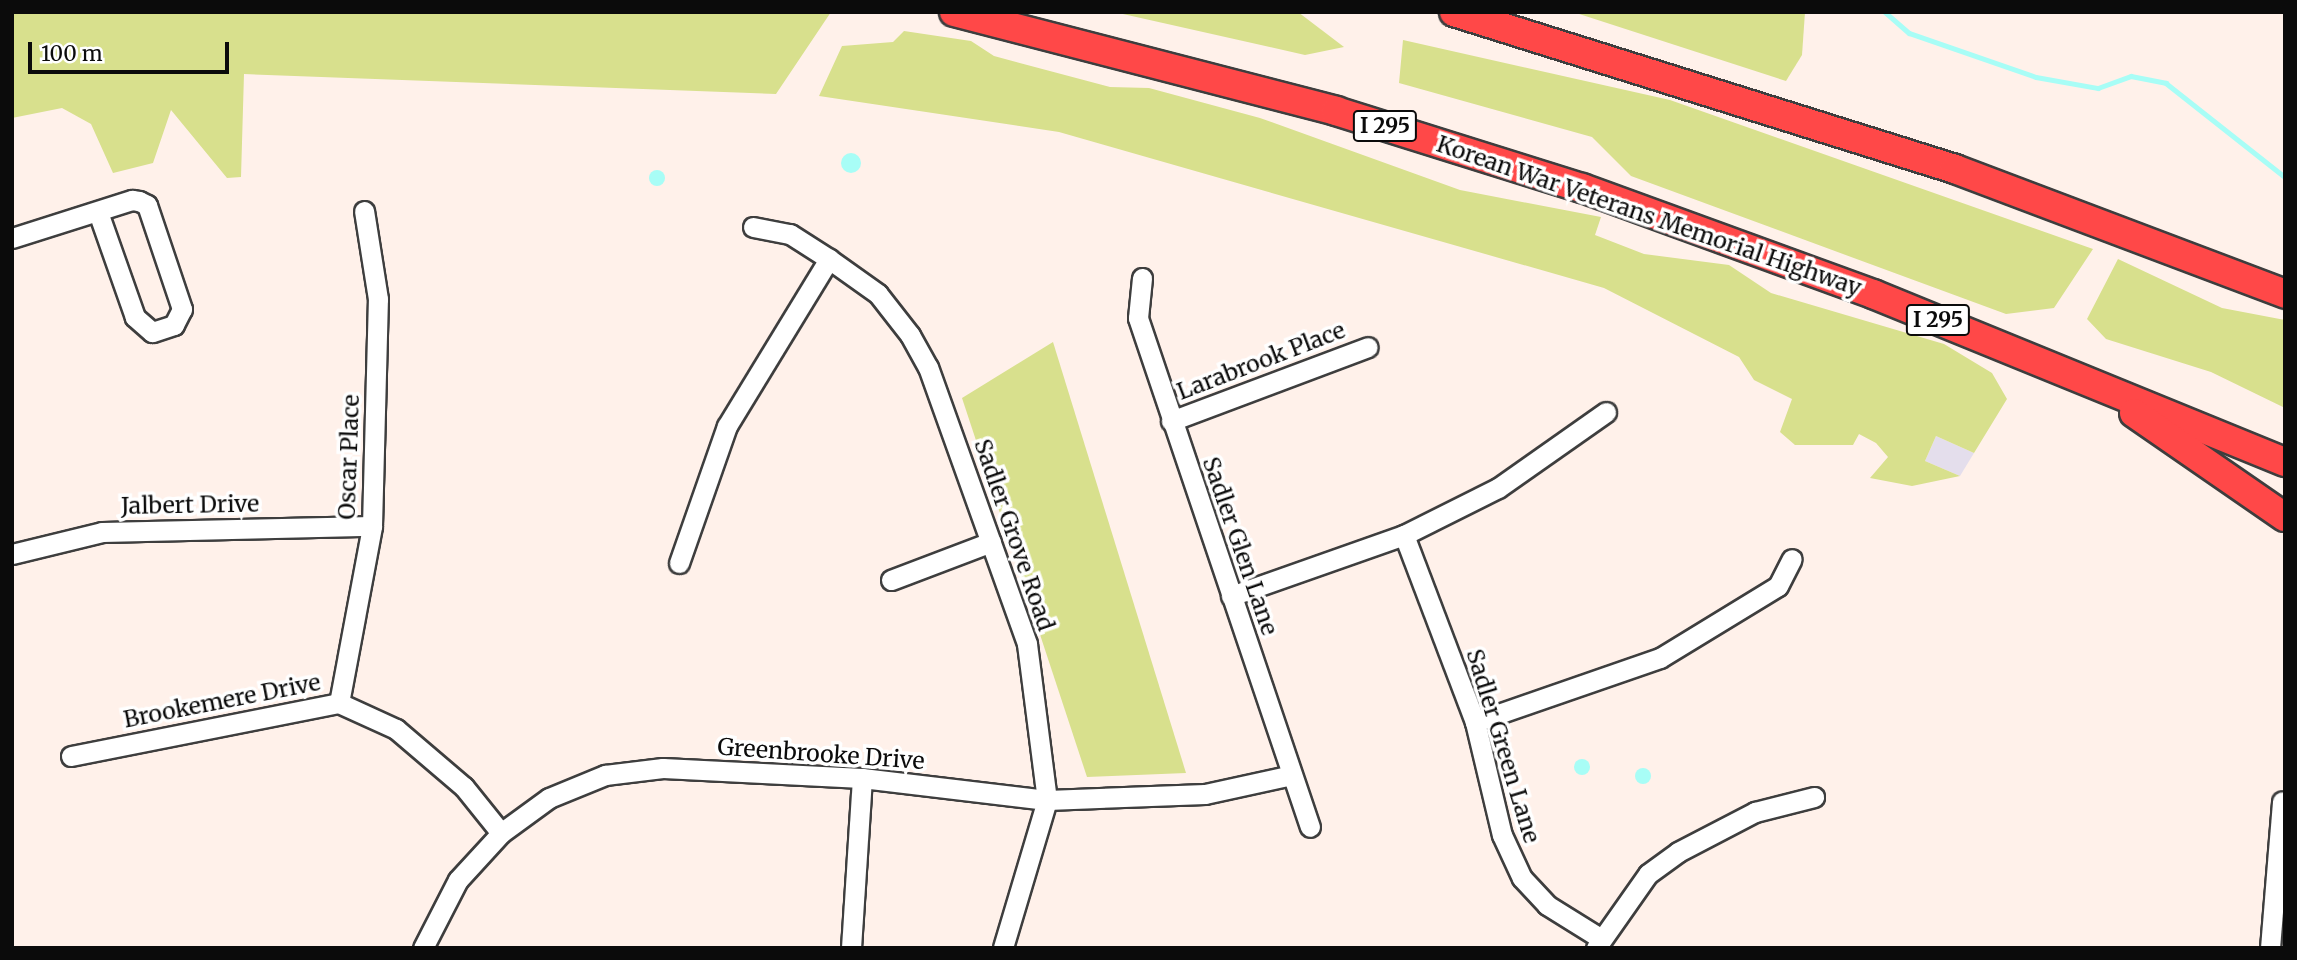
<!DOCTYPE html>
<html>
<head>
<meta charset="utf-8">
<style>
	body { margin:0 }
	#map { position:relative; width:2297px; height:960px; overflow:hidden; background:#fff1ea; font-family:Merriweather,serif }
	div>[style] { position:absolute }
	.industrial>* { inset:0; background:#e4deec }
	.forest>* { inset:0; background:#d8e08d }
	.water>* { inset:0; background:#a8fdf6 }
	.round { border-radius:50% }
	.stream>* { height:4.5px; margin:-2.25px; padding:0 2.25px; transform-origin:2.25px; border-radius:2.25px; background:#a8fdf6 }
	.roads { filter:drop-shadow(2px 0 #3e3e3e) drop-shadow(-2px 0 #3e3e3e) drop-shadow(0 2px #3e3e3e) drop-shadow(0 -2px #3e3e3e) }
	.minor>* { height:19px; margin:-9.5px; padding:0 9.5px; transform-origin:9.5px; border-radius:9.5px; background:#fff }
	.highway>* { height:28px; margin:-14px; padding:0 14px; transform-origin:14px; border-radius:14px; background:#ff4848 }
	span { translate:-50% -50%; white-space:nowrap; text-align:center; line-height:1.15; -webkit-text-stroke:7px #fff; paint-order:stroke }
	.shield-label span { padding:2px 5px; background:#fff; border:2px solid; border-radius:5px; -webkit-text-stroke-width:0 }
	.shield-label { font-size:21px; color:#0b0b0b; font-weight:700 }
	.street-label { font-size:23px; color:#0b0b0b }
	.frame { position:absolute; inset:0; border:14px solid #0b0b0b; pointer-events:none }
	.scale { position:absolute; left:28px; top:42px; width:201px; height:32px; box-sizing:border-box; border:4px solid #0b0b0b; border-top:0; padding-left:9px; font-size:21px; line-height:24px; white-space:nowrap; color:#0b0b0b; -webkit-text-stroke:5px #fff; paint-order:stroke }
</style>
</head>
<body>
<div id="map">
	<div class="industrial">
		<i style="clip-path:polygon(1936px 436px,1974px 453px,1960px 476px,1925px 461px)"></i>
	</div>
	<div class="forest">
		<i style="clip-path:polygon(12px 12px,831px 12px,776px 94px,244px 74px,241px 177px,227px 178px,171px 110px,153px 163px,113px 173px,91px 124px,62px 108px,12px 118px)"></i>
		<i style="clip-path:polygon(1114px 12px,1298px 12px,1344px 47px,1305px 55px)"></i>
		<i style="clip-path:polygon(1573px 12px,1805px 12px,1802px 55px,1786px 81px)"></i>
		<i style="clip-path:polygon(904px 31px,971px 41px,994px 56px,1110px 87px,1149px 88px,1260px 118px,1460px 190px,1601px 217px,1595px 235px,1644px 254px,1729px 265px,1771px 293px,1944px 344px,1992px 373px,2007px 399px,1974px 453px,1936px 436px,1925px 461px,1960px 476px,1912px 486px,1870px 478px,1888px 457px,1876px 443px,1859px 434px,1853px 445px,1795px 445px,1780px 432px,1792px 399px,1754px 380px,1739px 357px,1604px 288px,1059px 132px,819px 96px,842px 46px,893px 42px)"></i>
		<i style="clip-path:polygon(1403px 40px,1670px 100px,2093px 249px,2054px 308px,2006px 314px,1631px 176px,1592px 137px,1399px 83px)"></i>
		<i style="clip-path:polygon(2118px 259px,2222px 308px,2285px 320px,2285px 408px,2211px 372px,2106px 339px,2087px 319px)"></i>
		<i style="clip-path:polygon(1053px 342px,1186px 773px,1087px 777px,962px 398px)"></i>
	</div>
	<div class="water">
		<i class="round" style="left:841px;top:153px;width:20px;height:20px"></i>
		<i class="round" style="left:649px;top:170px;width:16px;height:16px"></i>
		<i class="round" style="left:1574px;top:759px;width:16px;height:16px"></i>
		<i class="round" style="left:1635px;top:768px;width:16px;height:16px"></i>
	</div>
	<div class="stream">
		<i style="left:1885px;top:12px;width:32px;rotate:41deg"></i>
		<i style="left:1909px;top:33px;width:134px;rotate:19.1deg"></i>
		<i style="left:2036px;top:77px;width:63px;rotate:10.1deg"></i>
		<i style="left:2098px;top:88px;width:35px;rotate:-20deg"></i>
		<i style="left:2131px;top:76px;width:36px;rotate:11deg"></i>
		<i style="left:2166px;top:83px;width:152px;rotate:38.3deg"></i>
	</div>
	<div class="roads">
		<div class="minor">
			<i style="left:753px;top:227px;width:38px;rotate:11deg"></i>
			<i style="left:790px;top:234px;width:46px;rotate:32.7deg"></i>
			<i style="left:829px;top:259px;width:60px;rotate:35.5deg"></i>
			<i style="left:878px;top:294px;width:52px;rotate:52deg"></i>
			<i style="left:910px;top:335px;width:37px;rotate:61deg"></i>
			<i style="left:928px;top:367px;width:294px;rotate:70.3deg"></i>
			<i style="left:1027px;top:644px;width:157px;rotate:82.7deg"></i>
			<i style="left:1047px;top:800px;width:154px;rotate:106.6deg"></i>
			<i style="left:12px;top:238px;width:126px;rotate:-17.6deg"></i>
			<i style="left:132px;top:200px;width:7px;rotate:8deg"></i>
			<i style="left:139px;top:201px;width:9px;rotate:27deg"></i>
			<i style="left:147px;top:205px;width:110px;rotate:71.4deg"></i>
			<i style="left:182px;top:309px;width:18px;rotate:117deg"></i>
			<i style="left:174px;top:325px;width:23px;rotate:162deg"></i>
			<i style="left:152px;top:332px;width:23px;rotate:-139deg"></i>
			<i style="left:135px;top:317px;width:111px;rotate:-109.4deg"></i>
			<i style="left:1142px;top:278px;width:40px;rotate:95.7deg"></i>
			<i style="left:1138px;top:318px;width:537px;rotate:71.33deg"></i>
			<i style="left:1171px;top:421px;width:210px;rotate:-20.6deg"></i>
			<i style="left:1404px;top:535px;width:200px;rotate:69.2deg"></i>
			<i style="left:1475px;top:722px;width:116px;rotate:76.6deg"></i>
			<i style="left:1502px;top:835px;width:47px;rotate:65.1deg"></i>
			<i style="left:1522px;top:878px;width:37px;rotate:47deg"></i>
			<i style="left:1547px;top:905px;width:62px;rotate:31.9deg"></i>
			<i style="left:12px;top:554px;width:93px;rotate:-13.7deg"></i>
			<i style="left:102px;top:532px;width:270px;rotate:-1.3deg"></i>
			<i style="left:679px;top:563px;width:145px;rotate:-70.7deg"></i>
			<i style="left:727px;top:426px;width:196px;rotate:-58.6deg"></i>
			<i style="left:891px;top:580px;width:107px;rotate:-20.8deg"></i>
			<i style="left:1231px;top:596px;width:183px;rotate:-19.4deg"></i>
			<i style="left:1404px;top:535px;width:105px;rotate:-26.6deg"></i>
			<i style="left:1498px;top:488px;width:132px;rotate:-35.1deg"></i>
			<i style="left:339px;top:703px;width:180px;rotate:-79.4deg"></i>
			<i style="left:372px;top:526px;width:227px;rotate:-88.5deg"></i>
			<i style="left:378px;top:299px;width:89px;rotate:-99deg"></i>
			<i style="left:1475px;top:722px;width:196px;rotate:-19.1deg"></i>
			<i style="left:1660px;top:658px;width:138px;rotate:-31.4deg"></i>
			<i style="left:1778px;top:586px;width:30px;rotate:-63deg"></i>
			<i style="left:71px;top:756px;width:273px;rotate:-11.2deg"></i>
			<i style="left:339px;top:703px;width:63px;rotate:24.5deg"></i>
			<i style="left:396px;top:729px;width:89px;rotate:40.5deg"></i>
			<i style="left:464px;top:787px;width:59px;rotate:51.2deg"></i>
			<i style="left:423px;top:948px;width:76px;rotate:-62.8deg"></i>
			<i style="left:458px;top:880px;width:64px;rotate:-47.5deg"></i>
			<i style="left:501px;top:833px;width:59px;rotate:-36.1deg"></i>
			<i style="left:549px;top:798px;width:61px;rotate:-22.3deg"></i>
			<i style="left:605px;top:775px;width:58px;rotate:-6.9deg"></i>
			<i style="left:663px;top:768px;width:199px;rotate:2.9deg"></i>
			<i style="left:862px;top:778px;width:186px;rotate:6.8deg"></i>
			<i style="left:1047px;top:800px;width:158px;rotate:-2.2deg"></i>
			<i style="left:1205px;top:794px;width:89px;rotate:-12.3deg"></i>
			<i style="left:851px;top:948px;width:170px;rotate:-86.3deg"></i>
			<i style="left:1596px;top:948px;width:90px;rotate:-54.9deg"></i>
			<i style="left:1648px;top:874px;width:37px;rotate:-36deg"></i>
			<i style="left:1678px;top:852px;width:87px;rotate:-27.5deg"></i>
			<i style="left:1755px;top:812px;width:61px;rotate:-14.3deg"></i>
			<i style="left:2270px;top:948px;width:147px;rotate:-85.3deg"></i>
		</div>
		<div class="highway">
			<i style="left:954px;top:12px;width:395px;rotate:14.5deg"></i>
			<i style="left:1336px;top:111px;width:258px;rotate:17.4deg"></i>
			<i style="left:1582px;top:188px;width:310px;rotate:20deg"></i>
			<i style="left:1873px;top:294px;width:445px;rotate:22.2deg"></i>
			<i style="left:1454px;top:12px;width:525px;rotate:17.4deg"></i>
			<i style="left:1955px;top:169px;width:353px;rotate:20.7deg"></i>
			<i style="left:2134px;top:413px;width:183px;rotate:34.6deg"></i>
		</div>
	</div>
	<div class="shield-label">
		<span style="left:1385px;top:126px">I 295</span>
		<span style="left:1938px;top:320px">I 295</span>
	</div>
	<div class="street-label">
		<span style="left:1649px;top:216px;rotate:19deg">Korean War Veterans Memorial Highway</span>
		<span style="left:1261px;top:361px;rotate:-21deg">Larabrook Place</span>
		<span style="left:349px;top:457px;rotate:-88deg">Oscar Place</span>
		<span style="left:190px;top:505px;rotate:-1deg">Jalbert Drive</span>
		<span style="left:1014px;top:535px;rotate:71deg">Sadler Grove Road</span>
		<span style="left:1240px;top:546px;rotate:71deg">Sadler Glen Lane</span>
		<span style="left:222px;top:701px;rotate:-11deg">Brookemere Drive</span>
		<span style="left:1503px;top:746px;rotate:73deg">Sadler Green Lane</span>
		<span style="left:821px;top:754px;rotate:4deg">Greenbrooke Drive</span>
	</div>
	<div class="frame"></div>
	<div class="scale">100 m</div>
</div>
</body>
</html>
